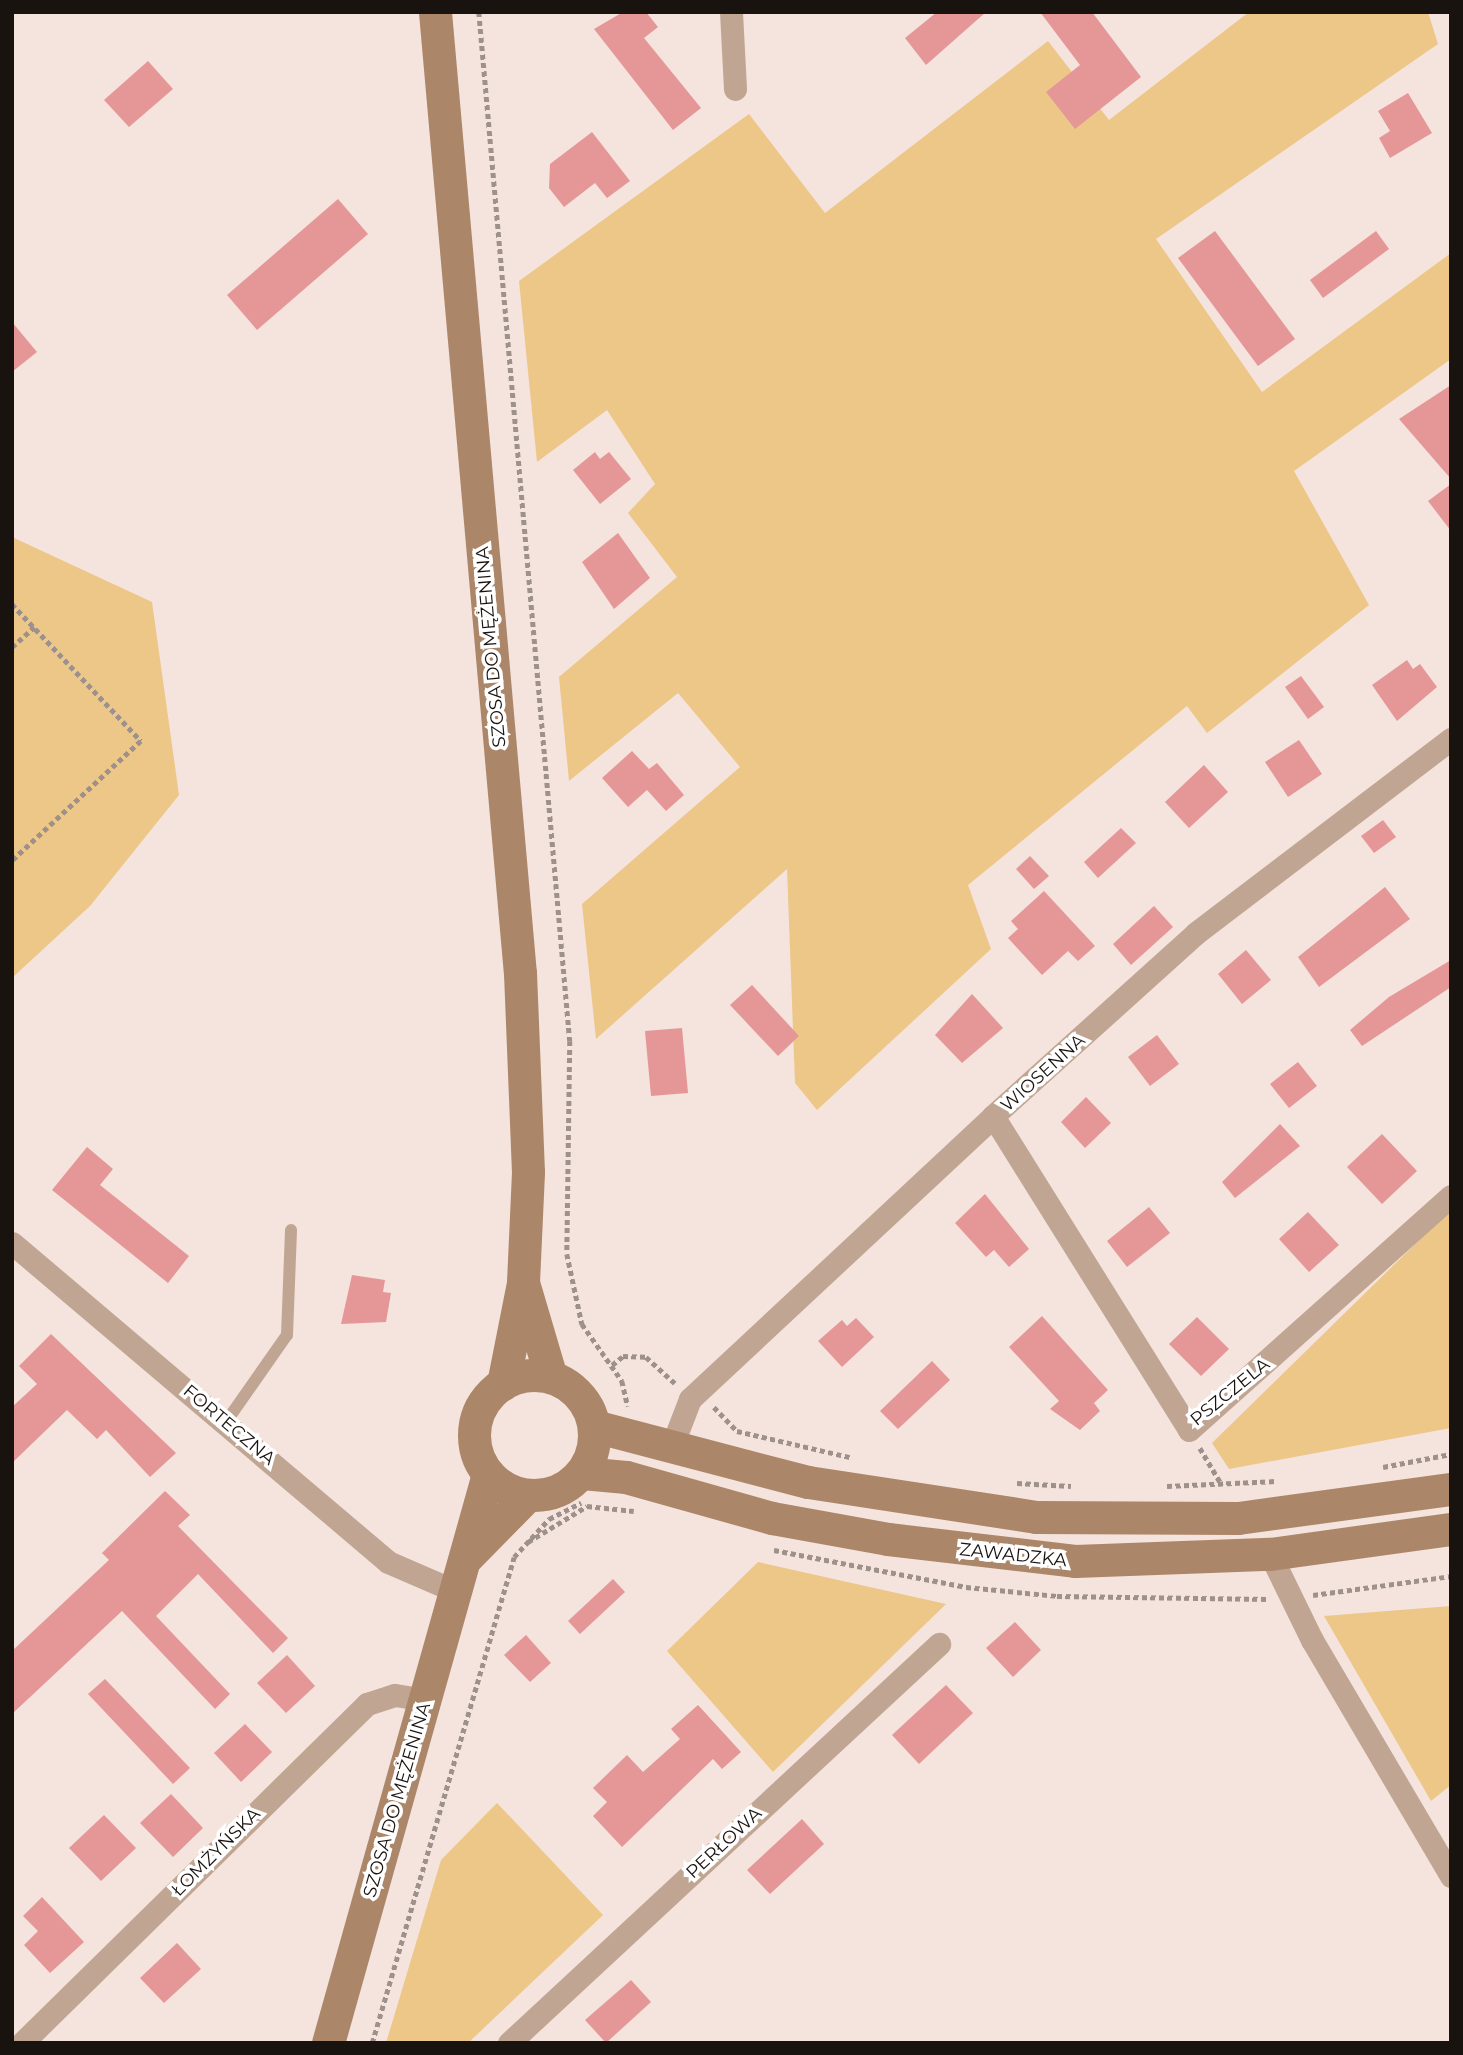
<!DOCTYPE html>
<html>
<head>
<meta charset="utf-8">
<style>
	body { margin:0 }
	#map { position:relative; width:1463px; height:2055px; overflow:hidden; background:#f5e3dd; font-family:Montserrat,sans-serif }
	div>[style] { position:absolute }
	.green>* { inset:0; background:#edc788 }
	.building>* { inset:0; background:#e49796 }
	.path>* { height:4.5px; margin-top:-2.25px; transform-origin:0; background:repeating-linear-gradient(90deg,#9e918c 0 5px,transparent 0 8.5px) }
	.lane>* { height:12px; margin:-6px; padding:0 6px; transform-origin:6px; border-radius:6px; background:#c0a692 }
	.street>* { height:23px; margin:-11.5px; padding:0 11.5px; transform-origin:11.5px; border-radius:11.5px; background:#c0a692 }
	.secondary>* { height:33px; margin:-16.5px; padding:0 16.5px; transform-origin:16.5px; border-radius:16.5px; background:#ac8668 }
	.secondary>.ring { margin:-16.5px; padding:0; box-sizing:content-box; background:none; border:33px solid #ac8668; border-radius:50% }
	span { translate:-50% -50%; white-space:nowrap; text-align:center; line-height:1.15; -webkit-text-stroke:7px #fff; paint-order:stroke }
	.street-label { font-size:18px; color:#191310 }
	.frame { position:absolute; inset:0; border:14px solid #191310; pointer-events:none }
</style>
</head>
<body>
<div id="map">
	<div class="green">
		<i style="clip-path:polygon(1249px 12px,1428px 12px,1438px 44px,1156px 239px,1262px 392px,1451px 253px,1451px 359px,1294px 471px,1369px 605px,1207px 733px,1187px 706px,968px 885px,991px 949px,817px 1110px,795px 1083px,787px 869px,596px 1039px,582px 904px,740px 767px,678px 693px,569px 781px,559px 677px,677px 577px,628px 513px,655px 484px,607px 410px,537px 462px,519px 281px,749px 114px,825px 213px,1048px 41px,1109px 120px)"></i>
		<i style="clip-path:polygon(12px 537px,152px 602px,179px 795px,90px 906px,12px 978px)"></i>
		<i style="clip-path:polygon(1451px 1209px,1451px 1428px,1229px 1469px,1212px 1443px)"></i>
		<i style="clip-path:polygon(758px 1562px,946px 1604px,773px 1772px,667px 1651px)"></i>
		<i style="clip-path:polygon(1451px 1606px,1451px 1785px,1431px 1801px,1324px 1616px)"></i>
		<i style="clip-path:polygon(497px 1803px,603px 1915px,468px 2043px,386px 2043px,441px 1860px)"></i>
	</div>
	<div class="building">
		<i style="clip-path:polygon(623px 12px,646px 12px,658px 27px,644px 38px,701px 108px,673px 130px,594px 29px)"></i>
		<i style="clip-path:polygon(937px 12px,986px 12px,926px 65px,905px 38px)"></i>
		<i style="clip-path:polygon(1040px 12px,1092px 12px,1141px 77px,1075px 129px,1046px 92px,1080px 65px)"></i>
		<i style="clip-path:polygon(148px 61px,173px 89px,129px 127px,104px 100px)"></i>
		<i style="clip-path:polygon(1408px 93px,1432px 133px,1390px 158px,1379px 138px,1390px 131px,1378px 111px)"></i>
		<i style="clip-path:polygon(592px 132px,630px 181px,607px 198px,595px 183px,564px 207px,549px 188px,550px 164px)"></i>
		<i style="clip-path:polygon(338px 199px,368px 234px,257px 330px,227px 295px)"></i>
		<i style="clip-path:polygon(1215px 231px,1295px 339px,1258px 366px,1178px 258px)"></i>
		<i style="clip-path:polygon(1376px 231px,1389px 249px,1323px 298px,1310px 280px)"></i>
		<i style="clip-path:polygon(12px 322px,37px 352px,12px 372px)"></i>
		<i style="clip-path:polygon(1451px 385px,1451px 479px,1399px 419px)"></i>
		<i style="clip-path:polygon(595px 452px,600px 459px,609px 452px,631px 479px,600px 504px,573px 470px)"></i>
		<i style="clip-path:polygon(1451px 484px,1451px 531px,1428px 501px)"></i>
		<i style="clip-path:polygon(618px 533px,650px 578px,614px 609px,582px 562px)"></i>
		<i style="clip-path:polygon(1407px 660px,1413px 669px,1420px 664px,1437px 687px,1397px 721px,1372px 685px)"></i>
		<i style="clip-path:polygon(1301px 676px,1324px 707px,1308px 719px,1285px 687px)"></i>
		<i style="clip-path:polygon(1299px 740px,1322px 774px,1288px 797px,1265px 762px)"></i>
		<i style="clip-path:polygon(632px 751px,649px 769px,657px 763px,684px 795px,666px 811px,647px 790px,628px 807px,602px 778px)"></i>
		<i style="clip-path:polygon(1204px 765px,1228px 792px,1189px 828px,1165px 802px)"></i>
		<i style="clip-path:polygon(1383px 820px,1396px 837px,1374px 853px,1361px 836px)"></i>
		<i style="clip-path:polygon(1121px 828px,1136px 843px,1098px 878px,1084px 862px)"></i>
		<i style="clip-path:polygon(1030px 856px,1049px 876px,1034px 889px,1016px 869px)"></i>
		<i style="clip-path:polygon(1385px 887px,1410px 919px,1319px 987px,1298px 957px)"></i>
		<i style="clip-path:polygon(1044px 891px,1095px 946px,1078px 961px,1068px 951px,1042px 975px,1008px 938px,1018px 929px,1011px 921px)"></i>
		<i style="clip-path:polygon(1154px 906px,1173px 927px,1131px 965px,1113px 944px)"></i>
		<i style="clip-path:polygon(1246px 950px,1271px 980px,1242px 1004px,1218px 974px)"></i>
		<i style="clip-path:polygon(1451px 960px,1451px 987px,1362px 1046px,1350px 1030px,1389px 997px)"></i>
		<i style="clip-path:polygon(752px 985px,799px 1036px,778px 1056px,730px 1005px)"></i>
		<i style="clip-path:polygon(972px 994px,1003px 1028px,962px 1063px,935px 1035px)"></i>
		<i style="clip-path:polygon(682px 1028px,688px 1093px,651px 1096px,645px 1031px)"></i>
		<i style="clip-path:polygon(1157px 1035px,1179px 1064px,1150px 1086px,1128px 1057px)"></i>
		<i style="clip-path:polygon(1298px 1062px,1317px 1086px,1289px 1108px,1270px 1084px)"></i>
		<i style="clip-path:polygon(1086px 1097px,1111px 1123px,1085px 1148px,1061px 1122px)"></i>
		<i style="clip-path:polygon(1280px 1124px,1300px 1146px,1235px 1198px,1222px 1182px)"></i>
		<i style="clip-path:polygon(1382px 1134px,1417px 1171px,1382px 1204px,1347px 1167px)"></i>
		<i style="clip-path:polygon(87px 1147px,113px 1169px,100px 1185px,189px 1256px,168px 1283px,52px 1190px)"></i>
		<i style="clip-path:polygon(985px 1194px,1029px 1249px,1009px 1267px,994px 1250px,986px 1257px,955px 1223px)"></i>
		<i style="clip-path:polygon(1149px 1207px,1170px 1233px,1127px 1267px,1107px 1241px)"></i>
		<i style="clip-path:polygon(1308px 1212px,1339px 1245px,1309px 1272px,1279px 1239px)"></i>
		<i style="clip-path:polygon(352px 1275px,385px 1280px,383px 1292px,391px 1293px,386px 1322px,341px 1324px)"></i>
		<i style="clip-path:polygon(1042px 1316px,1108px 1390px,1094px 1403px,1100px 1411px,1080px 1430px,1050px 1409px,1059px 1401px,1009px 1347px)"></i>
		<i style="clip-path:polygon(1197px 1317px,1229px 1349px,1201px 1376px,1169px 1344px)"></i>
		<i style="clip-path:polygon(856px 1318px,874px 1337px,842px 1367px,818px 1341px,842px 1320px,847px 1326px)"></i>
		<i style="clip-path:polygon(51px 1334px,176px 1453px,150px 1477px,106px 1430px,97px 1439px,67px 1410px,12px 1463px,12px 1407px,37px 1384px,19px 1366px)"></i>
		<i style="clip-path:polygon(932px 1361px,950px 1380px,898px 1429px,880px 1411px)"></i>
		<i style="clip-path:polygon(165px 1491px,190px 1515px,178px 1526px,288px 1638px,273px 1653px,198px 1574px,156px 1616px,230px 1694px,215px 1709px,122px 1611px,12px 1714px,12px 1651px,109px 1560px,102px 1553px)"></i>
		<i style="clip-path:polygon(613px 1579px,625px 1592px,580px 1634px,568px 1621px)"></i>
		<i style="clip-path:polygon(1015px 1622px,1041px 1650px,1013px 1677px,986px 1648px)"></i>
		<i style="clip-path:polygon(526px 1635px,551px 1663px,530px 1682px,504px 1655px)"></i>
		<i style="clip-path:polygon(287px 1655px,315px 1686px,286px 1713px,257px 1683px)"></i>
		<i style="clip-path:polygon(105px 1679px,190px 1768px,173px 1784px,88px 1694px)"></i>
		<i style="clip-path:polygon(946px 1685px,973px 1713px,919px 1764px,892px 1735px)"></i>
		<i style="clip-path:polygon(698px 1705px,741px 1752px,722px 1769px,713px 1759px,622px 1847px,593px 1816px,607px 1802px,593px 1788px,627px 1755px,643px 1772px,680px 1739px,671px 1729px)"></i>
		<i style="clip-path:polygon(245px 1724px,272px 1752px,241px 1782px,214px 1753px)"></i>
		<i style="clip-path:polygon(171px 1794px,203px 1828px,173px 1857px,140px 1823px)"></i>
		<i style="clip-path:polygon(104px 1815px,136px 1848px,101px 1881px,69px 1848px)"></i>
		<i style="clip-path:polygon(802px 1819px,824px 1844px,770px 1894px,747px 1870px)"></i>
		<i style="clip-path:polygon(42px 1897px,84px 1942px,50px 1973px,24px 1945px,38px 1931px,23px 1916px)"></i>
		<i style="clip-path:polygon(177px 1943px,201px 1969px,164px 2003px,140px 1978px)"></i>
		<i style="clip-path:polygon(631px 1980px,651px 2002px,606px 2043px,585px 2020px)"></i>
	</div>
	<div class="path">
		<i style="left:479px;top:12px;width:1033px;rotate:84.95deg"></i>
		<i style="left:570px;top:1041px;width:213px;rotate:90.8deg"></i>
		<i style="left:567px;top:1254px;width:72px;rotate:77.9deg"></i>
		<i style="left:582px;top:1324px;width:70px;rotate:54.9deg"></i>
		<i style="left:622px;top:1381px;width:26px;rotate:77deg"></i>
		<i style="left:12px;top:604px;width:188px;rotate:46.7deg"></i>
		<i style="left:141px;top:741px;width:176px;rotate:137.1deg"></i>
		<i style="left:12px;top:647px;width:30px;rotate:-42deg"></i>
		<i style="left:612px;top:1365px;width:14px;rotate:-39deg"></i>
		<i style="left:623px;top:1356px;width:23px;rotate:2deg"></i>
		<i style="left:646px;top:1357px;width:39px;rotate:42deg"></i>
		<i style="left:714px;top:1407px;width:33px;rotate:46deg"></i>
		<i style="left:737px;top:1431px;width:116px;rotate:13deg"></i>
		<i style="left:1200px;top:1448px;width:43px;rotate:59.3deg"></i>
		<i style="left:1383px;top:1467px;width:69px;rotate:-10.8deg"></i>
		<i style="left:1017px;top:1483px;width:54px;rotate:3.2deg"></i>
		<i style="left:1167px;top:1486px;width:110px;rotate:-2.6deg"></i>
		<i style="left:528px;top:1542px;width:69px;rotate:-31.4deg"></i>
		<i style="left:587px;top:1506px;width:47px;rotate:6.1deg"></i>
		<i style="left:774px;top:1550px;width:196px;rotate:10.9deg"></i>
		<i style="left:966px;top:1587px;width:91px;rotate:5.6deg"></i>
		<i style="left:1057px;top:1596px;width:211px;rotate:0.8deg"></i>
		<i style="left:1313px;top:1595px;width:139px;rotate:-7.8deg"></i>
		<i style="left:372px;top:2043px;width:506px;rotate:-73.71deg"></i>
		<i style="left:514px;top:1557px;width:52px;rotate:-47.4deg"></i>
		<i style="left:549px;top:1519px;width:36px;rotate:-27deg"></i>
	</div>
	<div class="lane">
		<i style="left:226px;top:1422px;width:106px;rotate:-55deg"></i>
		<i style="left:287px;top:1335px;width:105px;rotate:-87.8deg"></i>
	</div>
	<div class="street">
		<i style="left:731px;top:12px;width:77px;rotate:87deg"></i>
		<i style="left:993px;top:1116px;width:370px;rotate:58deg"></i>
		<i style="left:1189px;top:1430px;width:351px;rotate:-41.8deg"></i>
		<i style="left:12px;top:1243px;width:493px;rotate:40.3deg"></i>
		<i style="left:388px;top:1562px;width:73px;rotate:23.4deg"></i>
		<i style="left:673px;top:1443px;width:47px;rotate:-68.9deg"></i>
		<i style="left:690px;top:1399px;width:415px;rotate:-43deg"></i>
		<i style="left:993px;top:1116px;width:273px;rotate:-42deg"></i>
		<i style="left:1196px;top:933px;width:320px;rotate:-37.3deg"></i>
		<i style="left:1270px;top:1554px;width:96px;rotate:64deg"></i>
		<i style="left:1312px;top:1640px;width:274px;rotate:59.5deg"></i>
		<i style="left:22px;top:2043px;width:484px;rotate:-44.5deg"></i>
		<i style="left:367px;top:1704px;width:29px;rotate:-18deg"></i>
		<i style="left:395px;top:1695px;width:31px;rotate:9deg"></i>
		<i style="left:509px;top:2043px;width:587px;rotate:-42.86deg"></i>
	</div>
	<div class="secondary">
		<i style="left:435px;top:12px;width:965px;rotate:84.95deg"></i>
		<i style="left:520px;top:973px;width:199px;rotate:87.7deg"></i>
		<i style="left:528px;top:1172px;width:111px;rotate:92.6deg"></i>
		<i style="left:523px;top:1283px;width:103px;rotate:101.2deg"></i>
		<i style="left:524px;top:1286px;width:95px;rotate:73.5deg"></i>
		<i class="ring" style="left:474px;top:1375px;width:87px;height:87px"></i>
		<i style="left:594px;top:1426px;width:221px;rotate:14.7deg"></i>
		<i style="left:808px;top:1482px;width:231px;rotate:8.7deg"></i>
		<i style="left:1036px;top:1517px;width:202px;rotate:0.3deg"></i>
		<i style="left:1238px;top:1518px;width:215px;rotate:-7.8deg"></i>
		<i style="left:582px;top:1473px;width:44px;rotate:5.2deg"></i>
		<i style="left:626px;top:1477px;width:152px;rotate:15.7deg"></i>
		<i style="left:772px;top:1518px;width:118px;rotate:10.3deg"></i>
		<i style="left:888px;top:1539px;width:188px;rotate:6.7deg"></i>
		<i style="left:1075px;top:1561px;width:195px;rotate:-2.1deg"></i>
		<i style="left:1270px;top:1554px;width:183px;rotate:-7.9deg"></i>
		<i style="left:467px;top:1557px;width:86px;rotate:-45.5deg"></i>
		<i style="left:328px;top:2043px;width:591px;rotate:-74.29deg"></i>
	</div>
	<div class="street-label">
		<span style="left:491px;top:647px;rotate:-95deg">SZOSA DO MĘŻENINA</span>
		<span style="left:1043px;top:1073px;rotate:-42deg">WIOSENNA</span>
		<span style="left:1230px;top:1392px;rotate:-39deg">PSZCZELA</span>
		<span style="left:229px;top:1425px;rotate:40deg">FORTECZNA</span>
		<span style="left:1013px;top:1555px;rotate:6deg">ZAWADZKA</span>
		<span style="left:397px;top:1800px;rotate:-74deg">SZOSA DO MĘŻENINA</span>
		<span style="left:724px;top:1843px;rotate:-43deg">PERŁOWA</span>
		<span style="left:216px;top:1852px;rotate:-45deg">ŁOMŻYŃSKA</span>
	</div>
	<div class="frame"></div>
</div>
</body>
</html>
